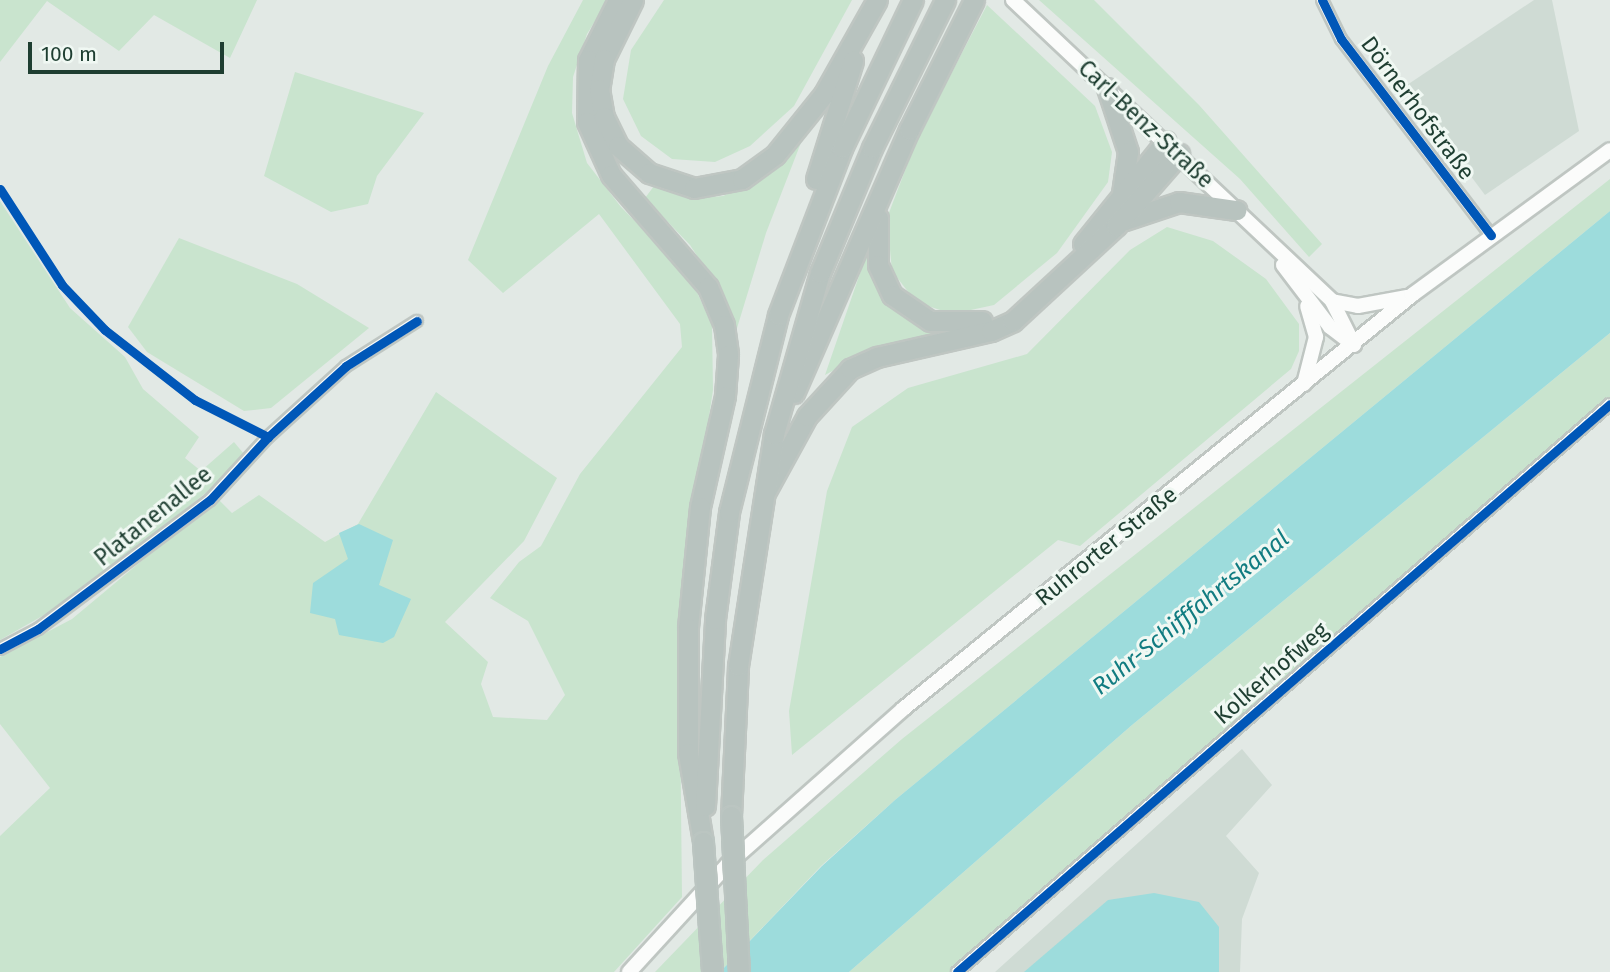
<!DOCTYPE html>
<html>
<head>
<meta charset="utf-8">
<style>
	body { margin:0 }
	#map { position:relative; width:1610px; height:972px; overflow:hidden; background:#e2e9e5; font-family:"Fira Sans",sans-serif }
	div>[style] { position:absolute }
	.built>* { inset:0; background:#cfdbd4 }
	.green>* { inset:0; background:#c9e4ce }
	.water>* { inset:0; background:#9ddcdc }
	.roads { filter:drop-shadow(2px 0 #bfc6c2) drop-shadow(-2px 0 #bfc6c2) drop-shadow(0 2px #bfc6c2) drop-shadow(0 -2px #bfc6c2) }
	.street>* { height:10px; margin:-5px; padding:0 5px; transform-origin:5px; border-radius:5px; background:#fbfcfb }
	.secondary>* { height:14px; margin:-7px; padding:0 7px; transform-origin:7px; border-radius:7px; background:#fbfcfb }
	.highway>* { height:19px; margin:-9.5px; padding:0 9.5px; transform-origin:9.5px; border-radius:9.5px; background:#b8c3bf }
	.bridges { filter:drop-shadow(2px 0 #bbc5c1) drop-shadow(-2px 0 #bbc5c1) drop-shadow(0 2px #bbc5c1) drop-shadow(0 -2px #bbc5c1) }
	.highway-bridge>* { height:19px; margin:-9.5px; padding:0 9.5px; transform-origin:9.5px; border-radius:9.5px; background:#b8c3bf }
	.cycleway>* { height:9px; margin:-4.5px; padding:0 4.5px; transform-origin:4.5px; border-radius:4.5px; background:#0057b8 }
	span { translate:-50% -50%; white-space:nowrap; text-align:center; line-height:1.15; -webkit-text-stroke:6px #f0f8f3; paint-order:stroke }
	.street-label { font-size:23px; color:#1e3e31 }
	.water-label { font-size:24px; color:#117c81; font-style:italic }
	.scale { position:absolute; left:28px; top:42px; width:196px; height:32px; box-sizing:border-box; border:4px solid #1e3e31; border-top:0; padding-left:9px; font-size:21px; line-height:24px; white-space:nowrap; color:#1e3e31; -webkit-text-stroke:5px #f0f8f3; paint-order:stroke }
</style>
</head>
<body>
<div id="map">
	<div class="built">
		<i style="clip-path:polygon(1534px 0,1552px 0,1579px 131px,1485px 195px,1404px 87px)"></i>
		<i style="clip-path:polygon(1242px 749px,1272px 785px,1226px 836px,1259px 873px,1242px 919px,1240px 972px,995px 972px)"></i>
	</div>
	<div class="green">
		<i style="clip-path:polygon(0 0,257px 0,230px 58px,154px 15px,119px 51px,47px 1px,0 62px)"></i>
		<i style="clip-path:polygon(583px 0,608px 0,587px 34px,573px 77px,572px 113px,587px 163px,621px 207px,690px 277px,712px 325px,713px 390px,679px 617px,682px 897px,614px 972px,0 972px,0 836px,50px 788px,0 724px,0 657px,72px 619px,217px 498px,232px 513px,259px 495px,325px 542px,358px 524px,436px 392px,557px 478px,524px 541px,445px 622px,488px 662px,481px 684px,493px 717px,547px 720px,565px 695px,528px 621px,490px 598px,519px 562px,541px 546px,580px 474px,682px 347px,680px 324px,599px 214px,503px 293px,468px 260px,548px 66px)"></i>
		<i style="clip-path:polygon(664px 0,852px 0,794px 106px,750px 146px,715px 162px,672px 159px,641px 136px,623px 99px,631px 50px)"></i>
		<i style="clip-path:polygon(1039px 0,1094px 0,1199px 105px,1322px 244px,1309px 257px,1240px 179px)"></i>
		<i style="clip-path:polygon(987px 5px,1095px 106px,1112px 152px,1108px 182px,1057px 253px,994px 305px,952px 314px,916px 302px,892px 271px,887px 218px,917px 139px)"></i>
		<i style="clip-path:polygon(295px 72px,424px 113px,377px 176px,368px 204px,331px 212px,264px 176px)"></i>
		<i style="clip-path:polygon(802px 140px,766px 233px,734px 338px,722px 294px,690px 245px,645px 198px,654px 186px,690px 199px,723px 196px,763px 179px)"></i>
		<i style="clip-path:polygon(1610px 179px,1610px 211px,895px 800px,821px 866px,720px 972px,655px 972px,763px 860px,902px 739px)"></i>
		<i style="clip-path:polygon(0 201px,70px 308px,125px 357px,143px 389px,199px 437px,185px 458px,201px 471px,234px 442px,244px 454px,207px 492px,67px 602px,0 640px)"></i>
		<i style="clip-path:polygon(1167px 227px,1213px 241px,1266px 279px,1299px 324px,1299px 351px,1291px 369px,1080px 546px,1058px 540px,792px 755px,789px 711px,827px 491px,852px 427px,908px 388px,1027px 354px,1130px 250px)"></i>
		<i style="clip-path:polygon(179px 238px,297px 284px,369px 328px,271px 408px,244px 411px,147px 352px,128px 327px)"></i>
		<i style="clip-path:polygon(868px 250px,876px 284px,894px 307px,922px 327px,958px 332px,851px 361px,825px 375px)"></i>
		<i style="clip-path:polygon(1610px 333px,1610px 409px,963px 972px,849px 972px,1132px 725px)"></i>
	</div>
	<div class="water">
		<i style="clip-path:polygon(1610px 211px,1610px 333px,1132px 725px,849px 972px,720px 972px,822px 866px,895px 800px)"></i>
		<i style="clip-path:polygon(359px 524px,393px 540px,379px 585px,411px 599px,394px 637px,383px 643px,339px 635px,335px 619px,310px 613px,313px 583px,348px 559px,339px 533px)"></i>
		<i style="clip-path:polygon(1154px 893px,1199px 902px,1219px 927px,1219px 972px,1024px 972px,1108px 900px)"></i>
	</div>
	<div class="roads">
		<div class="street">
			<i style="left:1322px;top:0;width:43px;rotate:64deg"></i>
			<i style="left:1341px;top:39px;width:247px;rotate:52.6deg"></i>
			<i style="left:0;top:649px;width:43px;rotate:-27.8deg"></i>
			<i style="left:38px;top:629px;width:215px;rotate:-36.9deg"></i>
			<i style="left:210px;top:500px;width:86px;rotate:-47.4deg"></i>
			<i style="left:268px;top:437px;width:105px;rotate:-42.3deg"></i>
			<i style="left:346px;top:366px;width:84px;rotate:-32.4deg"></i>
			<i style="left:957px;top:972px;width:865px;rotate:-41.02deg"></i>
		</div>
		<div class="secondary">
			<i style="left:1013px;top:0;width:439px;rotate:43.3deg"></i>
			<i style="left:1332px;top:301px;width:49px;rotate:63.4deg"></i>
			<i style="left:1283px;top:265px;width:78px;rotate:52.8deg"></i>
			<i style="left:1330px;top:327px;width:30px;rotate:37deg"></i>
			<i style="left:1332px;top:301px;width:26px;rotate:11deg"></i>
			<i style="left:1358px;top:306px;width:50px;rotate:-10.4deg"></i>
			<i style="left:1304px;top:384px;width:49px;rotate:-75.7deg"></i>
			<i style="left:1316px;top:337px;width:32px;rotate:-106deg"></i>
			<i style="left:629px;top:972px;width:147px;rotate:-47.5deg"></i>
			<i style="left:728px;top:864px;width:234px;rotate:-41.5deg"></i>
			<i style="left:903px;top:709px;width:656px;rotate:-39.12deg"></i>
			<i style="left:1412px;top:295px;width:245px;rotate:-36.2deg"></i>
		</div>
		<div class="highway">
			<i style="left:618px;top:0;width:67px;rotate:116.6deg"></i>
			<i style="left:588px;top:60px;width:62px;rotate:90.9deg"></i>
			<i style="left:587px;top:122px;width:58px;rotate:65.6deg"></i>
			<i style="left:611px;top:175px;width:148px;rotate:49.1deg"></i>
			<i style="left:708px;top:287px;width:41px;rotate:67.2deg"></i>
			<i style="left:724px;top:325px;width:30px;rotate:82deg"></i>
			<i style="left:728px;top:355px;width:41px;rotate:94.2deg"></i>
			<i style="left:725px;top:396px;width:114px;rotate:102.7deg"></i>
			<i style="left:700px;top:507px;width:122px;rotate:95.7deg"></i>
			<i style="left:688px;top:628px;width:125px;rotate:90deg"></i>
			<i style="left:688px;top:753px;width:90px;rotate:80.4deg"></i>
			<i style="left:633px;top:0;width:66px;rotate:116.2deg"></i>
			<i style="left:604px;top:59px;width:30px;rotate:99deg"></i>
			<i style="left:599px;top:89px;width:28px;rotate:80deg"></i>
			<i style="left:604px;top:117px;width:32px;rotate:64deg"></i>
			<i style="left:618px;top:146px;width:41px;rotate:41.1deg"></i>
			<i style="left:649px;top:173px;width:47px;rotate:18.4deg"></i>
			<i style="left:694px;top:188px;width:49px;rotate:-10.6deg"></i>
			<i style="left:742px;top:179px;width:41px;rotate:-36deg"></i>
			<i style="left:775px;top:155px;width:78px;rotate:-51.2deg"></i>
			<i style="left:824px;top:94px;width:108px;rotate:-60.6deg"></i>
			<i style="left:1107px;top:88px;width:67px;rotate:71.8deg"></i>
			<i style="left:1128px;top:152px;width:41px;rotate:98.3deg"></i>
			<i style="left:816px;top:179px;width:124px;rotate:-72.6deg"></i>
			<i style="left:878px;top:218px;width:47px;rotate:90deg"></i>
			<i style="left:878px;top:265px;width:33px;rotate:65deg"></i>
			<i style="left:892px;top:295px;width:46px;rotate:34.4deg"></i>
			<i style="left:930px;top:321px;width:52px"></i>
			<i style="left:1125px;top:220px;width:57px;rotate:-18.4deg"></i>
			<i style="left:1179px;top:202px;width:58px;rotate:8deg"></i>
			<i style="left:1083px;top:244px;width:132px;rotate:-51.1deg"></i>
			<i style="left:794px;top:393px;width:287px;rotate:-66.4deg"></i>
			<i style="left:909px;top:130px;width:145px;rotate:-63.4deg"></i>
			<i style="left:766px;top:491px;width:85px;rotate:-61.3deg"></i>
			<i style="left:807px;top:416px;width:64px;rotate:-47.5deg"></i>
			<i style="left:850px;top:369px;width:30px;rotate:-24deg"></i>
			<i style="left:877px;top:357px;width:117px;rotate:-12.8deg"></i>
			<i style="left:991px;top:331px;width:24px;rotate:-24deg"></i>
			<i style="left:1013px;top:321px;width:140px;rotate:-42.7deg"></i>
			<i style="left:1116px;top:226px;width:96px;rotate:-48.8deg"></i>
			<i style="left:705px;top:806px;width:187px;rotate:-86.9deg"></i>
			<i style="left:715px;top:619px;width:108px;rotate:-82.5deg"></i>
			<i style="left:729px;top:512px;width:203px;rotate:-76deg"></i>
			<i style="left:778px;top:315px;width:179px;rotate:-69deg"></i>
			<i style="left:842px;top:148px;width:164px;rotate:-64.4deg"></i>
			<i style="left:731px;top:816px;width:150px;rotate:-87.3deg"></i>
			<i style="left:738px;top:666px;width:235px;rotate:-81.2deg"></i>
			<i style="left:774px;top:434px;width:167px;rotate:-74.1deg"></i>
			<i style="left:820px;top:273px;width:135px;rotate:-67.4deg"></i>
			<i style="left:872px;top:148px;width:165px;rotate:-63.7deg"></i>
		</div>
	</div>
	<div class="bridges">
		<div class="highway-bridge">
			<i style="left:731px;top:816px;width:156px;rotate:87.1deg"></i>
			<i style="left:703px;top:842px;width:130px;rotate:86deg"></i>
		</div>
	</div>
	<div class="cycleway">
		<i style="left:1322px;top:0;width:43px;rotate:64deg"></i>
		<i style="left:1341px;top:39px;width:247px;rotate:52.6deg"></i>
		<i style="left:0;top:189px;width:114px;rotate:57.1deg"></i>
		<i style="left:62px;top:285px;width:62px;rotate:46.3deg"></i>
		<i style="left:105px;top:330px;width:114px;rotate:37.9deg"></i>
		<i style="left:195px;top:400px;width:82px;rotate:26.9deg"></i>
		<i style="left:0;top:649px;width:43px;rotate:-27.8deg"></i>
		<i style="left:38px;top:629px;width:215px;rotate:-36.9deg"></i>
		<i style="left:210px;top:500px;width:86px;rotate:-47.4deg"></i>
		<i style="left:268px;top:437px;width:105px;rotate:-42.3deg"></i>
		<i style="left:346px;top:366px;width:84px;rotate:-32.4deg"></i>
		<i style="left:957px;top:972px;width:865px;rotate:-41.02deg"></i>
	</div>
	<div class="street-label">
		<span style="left:1418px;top:108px;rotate:53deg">Dörnerhofstraße</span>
		<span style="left:1146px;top:124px;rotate:43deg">Carl-Benz-Straße</span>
		<span style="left:153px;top:516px;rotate:-39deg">Platanenallee</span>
		<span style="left:1106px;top:546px;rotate:-39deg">Ruhrorter Straße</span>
		<span style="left:1271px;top:673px;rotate:-41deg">Kolkerhofweg</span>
	</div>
	<div class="water-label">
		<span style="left:1191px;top:613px;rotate:-39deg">Ruhr-Schifffahrtskanal</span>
	</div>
	<div class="scale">100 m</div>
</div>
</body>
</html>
